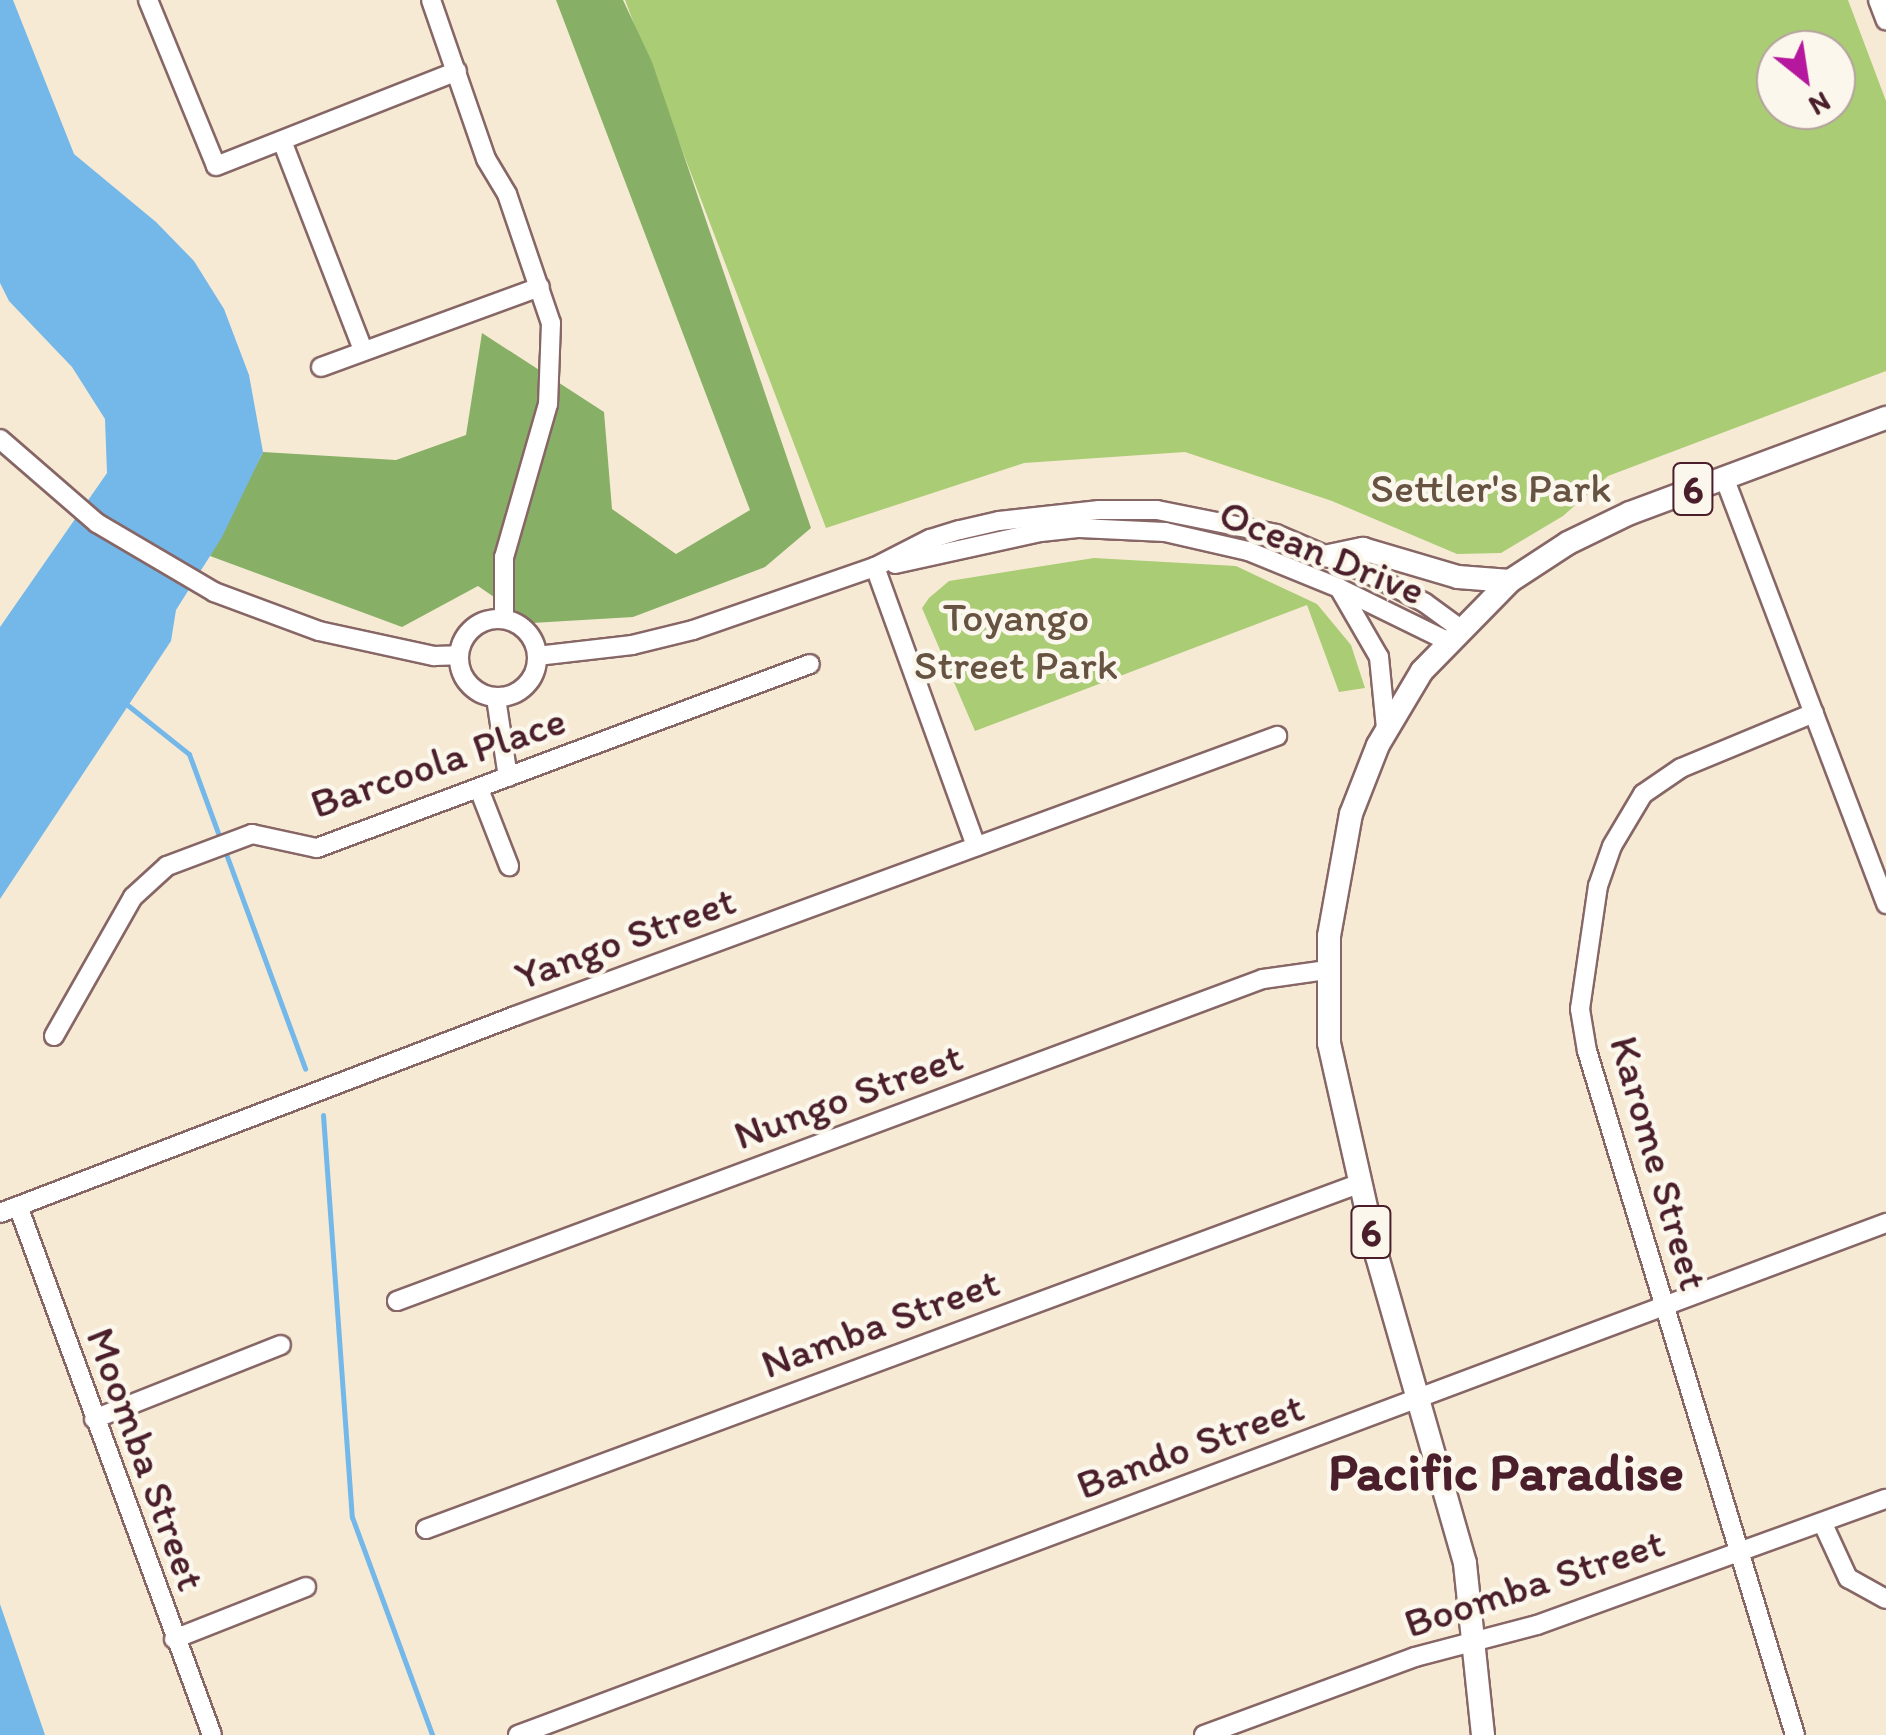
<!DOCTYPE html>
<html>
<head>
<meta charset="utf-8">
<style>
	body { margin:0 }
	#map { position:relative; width:1886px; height:1735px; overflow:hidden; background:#f7ead5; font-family:Itim,sans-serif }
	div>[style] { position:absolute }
	.green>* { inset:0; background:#aacc74 }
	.forest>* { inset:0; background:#87b066 }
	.water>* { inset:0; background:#74b7e9 }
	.stream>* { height:5px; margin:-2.5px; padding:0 2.5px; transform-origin:2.5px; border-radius:2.5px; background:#74b7e9 }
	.roads { filter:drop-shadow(2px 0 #876666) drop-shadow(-2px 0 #876666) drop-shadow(0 2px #876666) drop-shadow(0 -2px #876666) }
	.minor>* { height:18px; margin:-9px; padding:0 9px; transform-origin:9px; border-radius:9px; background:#fff }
	.minor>.ring { margin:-9px; padding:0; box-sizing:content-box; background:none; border:18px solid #fff; border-radius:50% }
	.major>* { height:22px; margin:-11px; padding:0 11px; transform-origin:11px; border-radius:11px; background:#fff }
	span { translate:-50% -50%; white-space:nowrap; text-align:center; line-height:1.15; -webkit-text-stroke:9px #fbf7ec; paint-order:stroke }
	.shield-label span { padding:2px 8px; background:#fbf7ec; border:2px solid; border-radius:8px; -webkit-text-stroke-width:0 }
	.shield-label { font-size:40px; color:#4a1f2b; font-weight:700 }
	.park-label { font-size:42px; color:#675341 }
	.street-label { font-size:42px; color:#4a1f2b }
	.district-label { font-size:52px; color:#4a1f2b; font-weight:700 }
	.north { position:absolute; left:1756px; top:30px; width:100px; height:100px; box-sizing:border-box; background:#fbf7ec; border:2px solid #b4a19f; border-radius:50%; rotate:150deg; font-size:28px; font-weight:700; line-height:40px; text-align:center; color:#4a1f2b }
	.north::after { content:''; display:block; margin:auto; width:35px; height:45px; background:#b5179e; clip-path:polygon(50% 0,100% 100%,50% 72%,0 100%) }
</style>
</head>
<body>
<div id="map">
	<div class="green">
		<i style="clip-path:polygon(evenodd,625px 0,1848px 0,1886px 101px,1886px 371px,1608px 476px,1563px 516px,1501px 553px,1457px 554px,1332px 501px,1185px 452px,1024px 463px,826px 528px,625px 0,1776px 50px,1836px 50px,1836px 110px,1776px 110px,1776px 50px)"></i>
		<i style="clip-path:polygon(1094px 558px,1236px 566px,1317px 604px,1351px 645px,1365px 688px,1339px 692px,1307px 605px,975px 731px,922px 608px,929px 598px,949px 581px)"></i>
	</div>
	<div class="forest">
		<i style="clip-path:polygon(556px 0,623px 0,652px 62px,811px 528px,765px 567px,633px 617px,532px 623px,478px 586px,402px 627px,210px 556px,263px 452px,396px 460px,466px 435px,482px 333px,604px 412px,612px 509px,676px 554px,750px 510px)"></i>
	</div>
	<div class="water">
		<i style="clip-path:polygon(0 0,13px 0,74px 154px,156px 222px,194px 261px,224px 309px,249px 375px,263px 452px,222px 537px,176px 610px,171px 641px,0 899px,0 627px,107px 473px,105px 419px,72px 367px,9px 301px,0 283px)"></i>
		<i style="clip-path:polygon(0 1604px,45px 1735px,0 1735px)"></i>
	</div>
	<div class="stream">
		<i style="left:125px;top:703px;width:82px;rotate:38.6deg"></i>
		<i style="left:189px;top:754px;width:93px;rotate:69.8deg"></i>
		<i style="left:225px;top:851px;width:232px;rotate:69.8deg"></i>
		<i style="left:323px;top:1115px;width:403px;rotate:85.9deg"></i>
		<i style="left:352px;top:1517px;width:232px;rotate:69.8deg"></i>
	</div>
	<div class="roads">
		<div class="minor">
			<i style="left:148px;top:0;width:179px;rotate:67.7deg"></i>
			<i style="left:216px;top:166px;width:259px;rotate:-21.5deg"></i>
			<i style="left:431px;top:0;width:168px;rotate:70.9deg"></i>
			<i style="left:486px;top:159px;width:41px;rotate:59deg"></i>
			<i style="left:507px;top:194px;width:136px;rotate:71.2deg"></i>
			<i style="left:551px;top:323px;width:81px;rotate:92.1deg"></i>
			<i style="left:548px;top:404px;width:159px;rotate:106deg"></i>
			<i style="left:504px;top:557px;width:62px;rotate:90deg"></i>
			<i style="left:1878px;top:0;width:22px;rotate:69deg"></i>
			<i style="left:282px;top:141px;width:224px;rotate:68.8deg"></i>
			<i style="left:321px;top:367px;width:233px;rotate:-20.1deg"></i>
			<i style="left:0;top:439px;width:128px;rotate:40.9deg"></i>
			<i style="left:97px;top:523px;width:136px;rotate:30.5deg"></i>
			<i style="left:214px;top:592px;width:112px;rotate:20.4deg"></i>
			<i style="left:319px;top:631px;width:118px;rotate:12.3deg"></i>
			<i style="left:434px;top:656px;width:24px;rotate:-2deg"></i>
			<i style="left:1724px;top:477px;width:457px;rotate:69.2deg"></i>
			<i style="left:895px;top:564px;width:149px;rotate:-12.4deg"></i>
			<i style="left:1041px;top:532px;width:39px;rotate:-6deg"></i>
			<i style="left:1080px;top:528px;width:85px;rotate:2.7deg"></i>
			<i style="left:1165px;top:532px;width:85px;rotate:12.9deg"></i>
			<i style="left:1248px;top:551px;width:98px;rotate:22.1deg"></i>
			<i style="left:1339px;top:588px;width:120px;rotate:26.1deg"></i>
			<i style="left:875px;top:567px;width:297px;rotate:70.1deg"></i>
			<i style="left:1339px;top:588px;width:80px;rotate:59.9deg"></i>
			<i style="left:1379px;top:657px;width:72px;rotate:84.4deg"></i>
			<i class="ring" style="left:459px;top:619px;width:60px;height:60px"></i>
			<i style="left:537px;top:656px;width:96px;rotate:-6.6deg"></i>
			<i style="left:632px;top:645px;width:63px;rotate:-13.8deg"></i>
			<i style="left:693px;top:630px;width:193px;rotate:-19.1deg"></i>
			<i style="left:875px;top:567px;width:62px;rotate:-27deg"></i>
			<i style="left:930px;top:539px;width:31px;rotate:-17deg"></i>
			<i style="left:960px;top:530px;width:40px;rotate:-13deg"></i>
			<i style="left:999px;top:521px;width:101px;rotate:-6.3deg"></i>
			<i style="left:1099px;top:510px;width:58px"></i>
			<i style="left:1157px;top:510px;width:121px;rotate:11.4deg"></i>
			<i style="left:1276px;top:534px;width:99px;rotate:23.2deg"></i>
			<i style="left:1367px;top:573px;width:65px;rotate:27.3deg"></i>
			<i style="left:1425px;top:603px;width:42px;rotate:36.3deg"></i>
			<i style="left:496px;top:698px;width:80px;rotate:81.4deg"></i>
			<i style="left:479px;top:789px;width:83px;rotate:68.7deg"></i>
			<i style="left:54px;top:1036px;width:160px;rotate:-60.4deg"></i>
			<i style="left:133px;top:897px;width:46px;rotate:-42.4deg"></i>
			<i style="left:167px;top:866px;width:91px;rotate:-20.6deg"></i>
			<i style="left:252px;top:834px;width:66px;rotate:12.2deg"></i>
			<i style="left:317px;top:848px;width:526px;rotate:-20.47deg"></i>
			<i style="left:18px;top:1206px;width:563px;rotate:69.86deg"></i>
			<i style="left:0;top:1213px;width:551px;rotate:-20.93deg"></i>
			<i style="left:515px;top:1016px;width:812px;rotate:-20.18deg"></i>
			<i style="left:397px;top:1301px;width:924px;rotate:-20.4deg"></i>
			<i style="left:1263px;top:979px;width:65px;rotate:-8deg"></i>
			<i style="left:94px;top:1419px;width:201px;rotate:-21.6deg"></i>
			<i style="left:1823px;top:1524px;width:60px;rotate:65.2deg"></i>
			<i style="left:1848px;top:1578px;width:43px;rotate:28.9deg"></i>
			<i style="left:426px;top:1529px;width:994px;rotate:-20.31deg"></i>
			<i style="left:174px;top:1639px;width:142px;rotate:-21.5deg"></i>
			<i style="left:518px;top:1735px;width:1461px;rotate:-20.52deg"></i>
			<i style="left:1204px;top:1735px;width:225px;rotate:-20.3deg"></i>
			<i style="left:1415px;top:1657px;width:126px;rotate:-14.7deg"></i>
			<i style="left:1537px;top:1625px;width:371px;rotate:-19.9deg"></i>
			<i style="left:1795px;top:1735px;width:715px;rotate:-106.91deg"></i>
			<i style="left:1587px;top:1051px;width:43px;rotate:-99.5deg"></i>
			<i style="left:1580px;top:1009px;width:124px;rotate:-81.7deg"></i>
			<i style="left:1598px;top:886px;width:42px;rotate:-70.7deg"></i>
			<i style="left:1612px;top:846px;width:61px;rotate:-59.2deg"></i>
			<i style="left:1643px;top:794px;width:46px;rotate:-34.4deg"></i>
			<i style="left:1681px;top:768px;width:144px;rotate:-22.5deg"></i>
		</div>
		<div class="major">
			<i style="left:1329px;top:556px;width:35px;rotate:-12deg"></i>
			<i style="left:1363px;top:549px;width:99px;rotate:16.4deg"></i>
			<i style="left:1458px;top:577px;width:52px;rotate:4.4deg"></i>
			<i style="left:1483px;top:1735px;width:173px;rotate:-96deg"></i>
			<i style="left:1465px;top:1563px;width:319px;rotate:-106deg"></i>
			<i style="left:1377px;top:1256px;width:218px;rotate:-102.7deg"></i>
			<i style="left:1329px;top:1043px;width:107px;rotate:-90deg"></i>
			<i style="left:1329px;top:936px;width:124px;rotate:-79.8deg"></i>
			<i style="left:1351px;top:814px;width:74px;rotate:-68.6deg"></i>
			<i style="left:1378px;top:745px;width:86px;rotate:-59.3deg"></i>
			<i style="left:1422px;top:671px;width:126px;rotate:-45.6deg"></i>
			<i style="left:1510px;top:581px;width:69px;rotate:-33.2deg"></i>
			<i style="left:1568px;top:543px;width:69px;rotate:-25.8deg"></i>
			<i style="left:1630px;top:513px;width:273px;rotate:-20.4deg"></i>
		</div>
	</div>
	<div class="shield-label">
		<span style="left:1693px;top:489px">6</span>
		<span style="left:1371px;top:1232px">6</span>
	</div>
	<div class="park-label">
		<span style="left:1491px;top:488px">Settler's Park</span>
		<span style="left:1016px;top:641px">Toyango<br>Street Park</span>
	</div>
	<div class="street-label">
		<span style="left:1322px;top:552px;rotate:22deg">Ocean Drive</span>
		<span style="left:438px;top:762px;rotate:-19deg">Barcoola Place</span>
		<span style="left:625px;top:938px;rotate:-20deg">Yango Street</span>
		<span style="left:848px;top:1096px;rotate:-20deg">Nungo Street</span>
		<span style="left:1659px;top:1163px;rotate:74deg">Karome Street</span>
		<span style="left:880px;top:1323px;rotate:-20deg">Namba Street</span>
		<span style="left:1190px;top:1446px;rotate:-20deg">Bando Street</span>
		<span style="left:146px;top:1459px;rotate:70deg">Moomba Street</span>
		<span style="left:1534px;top:1583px;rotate:-18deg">Boomba Street</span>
	</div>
	<div class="district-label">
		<span style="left:1506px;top:1473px">Pacific Paradise</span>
	</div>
	<div class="north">N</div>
</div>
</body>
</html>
